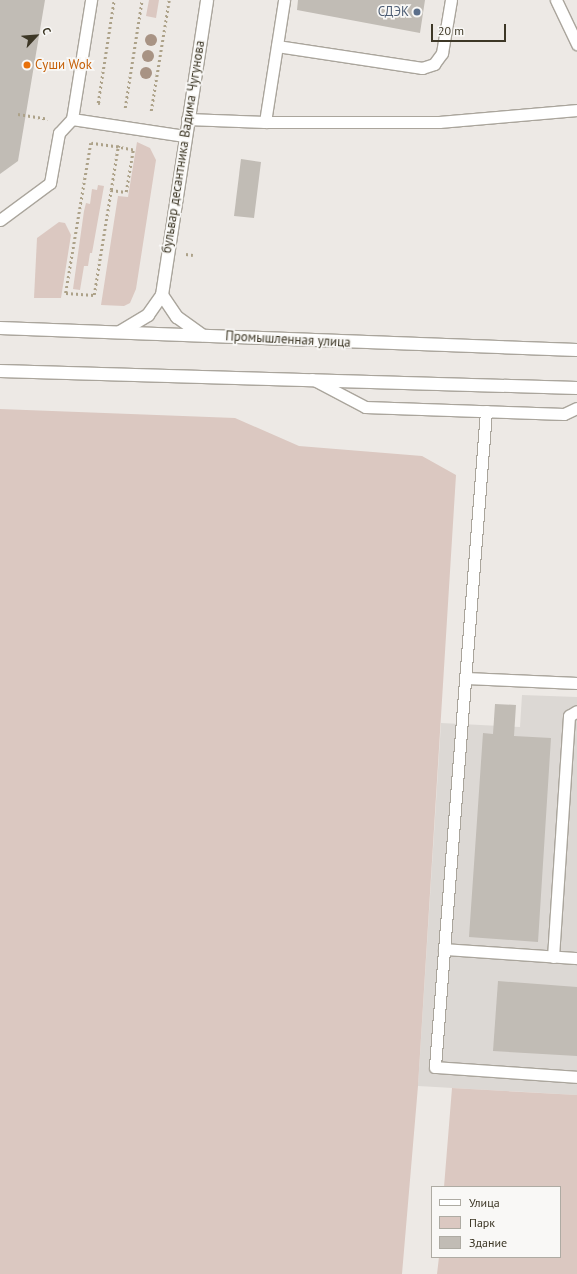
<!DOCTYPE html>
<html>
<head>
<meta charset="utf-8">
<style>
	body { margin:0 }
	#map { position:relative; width:577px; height:1274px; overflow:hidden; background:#ede9e5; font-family:"PT Sans",sans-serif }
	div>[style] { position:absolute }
	.built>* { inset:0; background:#dcd8d4 }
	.green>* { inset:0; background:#dbc8c1 }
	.building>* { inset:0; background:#c1bcb5 }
	.path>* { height:2.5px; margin-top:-1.25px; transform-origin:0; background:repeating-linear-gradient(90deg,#ada289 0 2px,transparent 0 5px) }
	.roads { filter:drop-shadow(1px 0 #aaa59c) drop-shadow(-1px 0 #aaa59c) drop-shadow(0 1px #aaa59c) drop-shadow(0 -1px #aaa59c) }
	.lane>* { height:11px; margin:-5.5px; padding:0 5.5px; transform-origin:5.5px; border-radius:5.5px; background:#fff }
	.street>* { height:12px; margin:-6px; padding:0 6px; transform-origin:6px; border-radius:6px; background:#fff }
	.secondary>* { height:12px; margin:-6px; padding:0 6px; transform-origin:6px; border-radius:6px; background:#fff }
	.trees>* { width:12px; height:12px; margin:-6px; border-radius:50%; background:#a89384 }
	.dots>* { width:11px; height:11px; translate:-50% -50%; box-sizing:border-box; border:2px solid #f9f8f6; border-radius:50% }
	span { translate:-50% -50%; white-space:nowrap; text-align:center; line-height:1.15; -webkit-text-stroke:3.5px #f9f8f6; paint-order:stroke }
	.service-label { font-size:13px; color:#4e5e75 }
	.right { translate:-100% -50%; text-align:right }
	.food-label { font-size:13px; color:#c56008 }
	.left { translate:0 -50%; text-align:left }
	.street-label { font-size:13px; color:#3d3726 }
	.legend { position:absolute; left:431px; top:1186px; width:130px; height:72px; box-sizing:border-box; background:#f9f8f6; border:1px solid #aeaba3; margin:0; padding:5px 7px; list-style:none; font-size:12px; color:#3d3726 }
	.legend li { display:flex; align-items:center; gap:8px; height:20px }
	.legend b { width:20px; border:1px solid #aeaba3 }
	.north { position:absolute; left:16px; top:16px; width:40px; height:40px; -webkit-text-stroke:3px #f9f8f6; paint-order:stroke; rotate:64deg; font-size:11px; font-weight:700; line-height:16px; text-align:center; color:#3d3726 }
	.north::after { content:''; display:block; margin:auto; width:14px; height:18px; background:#3d3726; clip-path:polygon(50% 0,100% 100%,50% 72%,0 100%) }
	.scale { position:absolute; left:431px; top:24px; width:75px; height:18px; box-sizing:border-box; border:2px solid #3d3726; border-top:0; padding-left:5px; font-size:12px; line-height:14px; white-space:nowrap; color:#3d3726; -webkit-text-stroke:3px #f9f8f6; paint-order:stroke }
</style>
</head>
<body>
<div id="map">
	<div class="built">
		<i style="clip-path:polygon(522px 695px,577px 697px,577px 1095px,418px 1086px,441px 723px,520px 727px)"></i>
	</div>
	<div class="green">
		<i style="clip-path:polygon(149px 0,159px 0,156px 18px,146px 16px)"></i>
		<i style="clip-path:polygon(137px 142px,150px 148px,156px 160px,136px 289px,130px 303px,124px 306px,101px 305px,118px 196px,128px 197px)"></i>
		<i style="clip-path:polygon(98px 185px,104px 186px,92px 253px,90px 253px,88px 266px,84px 266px,80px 290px,73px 289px,84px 211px,86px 203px,90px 204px,92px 189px,97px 190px)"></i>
		<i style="clip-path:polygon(59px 222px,65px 223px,71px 235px,61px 298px,34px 298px,37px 238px)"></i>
		<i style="clip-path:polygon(0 409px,235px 418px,299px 446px,422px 456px,456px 475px,418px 1086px,402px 1274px,0 1274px)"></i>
		<i style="clip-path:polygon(452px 1088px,577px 1095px,577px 1274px,437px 1274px,439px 1257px,560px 1257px,560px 1187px,444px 1187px)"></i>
	</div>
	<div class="building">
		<i style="clip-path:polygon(0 0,45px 0,18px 161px,0 174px)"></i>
		<i style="clip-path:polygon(298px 0,425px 0,420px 33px,297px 10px)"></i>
		<i style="clip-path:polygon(241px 159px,261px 162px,254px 218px,234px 216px)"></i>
		<i style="clip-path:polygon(495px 704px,516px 705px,514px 736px,551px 738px,538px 942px,469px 937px,483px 733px,493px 734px)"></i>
		<i style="clip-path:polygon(498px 981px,577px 987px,577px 1056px,493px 1051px)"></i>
	</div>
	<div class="path">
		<i style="left:100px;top:104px;width:2px;rotate:-153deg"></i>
		<i style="left:98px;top:103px;width:104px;rotate:-81.2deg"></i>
		<i style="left:125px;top:108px;width:109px;rotate:-81.1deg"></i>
		<i style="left:151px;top:111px;width:112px;rotate:-80.8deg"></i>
		<i style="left:18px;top:114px;width:30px;rotate:9deg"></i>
		<i style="left:111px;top:190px;width:15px;rotate:8deg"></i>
		<i style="left:126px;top:192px;width:43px;rotate:-80.5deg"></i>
		<i style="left:133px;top:150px;width:15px;rotate:-169deg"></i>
		<i style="left:118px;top:147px;width:27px;rotate:-172deg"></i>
		<i style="left:91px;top:143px;width:152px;rotate:99.5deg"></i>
		<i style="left:66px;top:293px;width:28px;rotate:4deg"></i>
		<i style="left:94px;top:295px;width:106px;rotate:-80.8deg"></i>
		<i style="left:111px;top:190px;width:44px;rotate:-80.8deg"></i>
		<i style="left:118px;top:147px;width:2px;rotate:-63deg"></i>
		<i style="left:186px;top:254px;width:7px;rotate:8deg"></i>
	</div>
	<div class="roads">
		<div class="lane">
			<i style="left:556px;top:0;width:49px;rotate:64.5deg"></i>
			<i style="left:277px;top:46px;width:147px;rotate:8.6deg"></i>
			<i style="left:422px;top:68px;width:13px;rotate:-18deg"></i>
			<i style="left:434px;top:64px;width:14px;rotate:-54deg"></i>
			<i style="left:442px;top:53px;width:54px;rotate:-80.4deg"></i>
			<i style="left:72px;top:119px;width:114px;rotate:8.6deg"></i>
			<i style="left:187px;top:119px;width:78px;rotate:2.2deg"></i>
			<i style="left:265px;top:122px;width:174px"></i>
			<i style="left:439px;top:122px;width:139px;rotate:-5deg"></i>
			<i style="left:265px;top:122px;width:123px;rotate:-81.1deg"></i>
			<i style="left:0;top:220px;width:62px;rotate:-36.5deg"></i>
			<i style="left:50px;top:183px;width:51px;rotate:-79.8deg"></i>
			<i style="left:59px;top:133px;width:19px;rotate:-47deg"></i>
			<i style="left:72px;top:119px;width:121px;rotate:-80.9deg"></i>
			<i style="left:312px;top:379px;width:60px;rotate:27.8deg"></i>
			<i style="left:365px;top:407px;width:199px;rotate:2deg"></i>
			<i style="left:564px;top:414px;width:14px;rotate:-25deg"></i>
			<i style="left:486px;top:411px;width:658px;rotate:94.45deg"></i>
			<i style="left:435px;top:1067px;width:142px;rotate:4deg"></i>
			<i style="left:466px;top:678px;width:111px;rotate:2.6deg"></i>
			<i style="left:444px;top:949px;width:133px;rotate:3.9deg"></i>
			<i style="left:553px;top:957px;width:242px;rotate:-86.2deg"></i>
			<i style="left:569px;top:716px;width:9px;rotate:-32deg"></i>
		</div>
		<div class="street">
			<i style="left:162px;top:295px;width:27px;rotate:56deg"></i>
			<i style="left:177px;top:317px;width:31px;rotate:36deg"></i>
			<i style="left:120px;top:332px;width:33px;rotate:-31deg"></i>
			<i style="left:148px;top:315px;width:24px;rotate:-55deg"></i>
			<i style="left:162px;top:295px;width:298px;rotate:-81.3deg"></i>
		</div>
		<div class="secondary">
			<i style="left:0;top:328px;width:577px;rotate:2.18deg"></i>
			<i style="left:0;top:371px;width:577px;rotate:1.69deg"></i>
		</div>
	</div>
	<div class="trees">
		<i style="left:151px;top:40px"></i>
		<i style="left:148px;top:56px"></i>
		<i style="left:146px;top:73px"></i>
	</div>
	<div class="dots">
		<i style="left:417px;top:12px;background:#5c6f8a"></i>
		<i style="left:27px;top:65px;background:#e8710a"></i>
	</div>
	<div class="service-label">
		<span class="right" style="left:409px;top:12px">СДЭК</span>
	</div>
	<div class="food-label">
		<span class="left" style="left:35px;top:65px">Суши Wok</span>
	</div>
	<div class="street-label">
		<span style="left:184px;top:147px;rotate:-81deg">бульвар десантника Вадима Чугунова</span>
		<span style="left:288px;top:340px;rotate:3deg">Промышленная улица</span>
	</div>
	<ul class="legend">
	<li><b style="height:5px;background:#fff"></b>Улица</li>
	<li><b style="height:11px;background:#dbc8c1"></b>Парк</li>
	<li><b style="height:11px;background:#c1bcb5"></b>Здание</li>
	</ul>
	<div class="north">С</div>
	<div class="scale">20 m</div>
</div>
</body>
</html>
